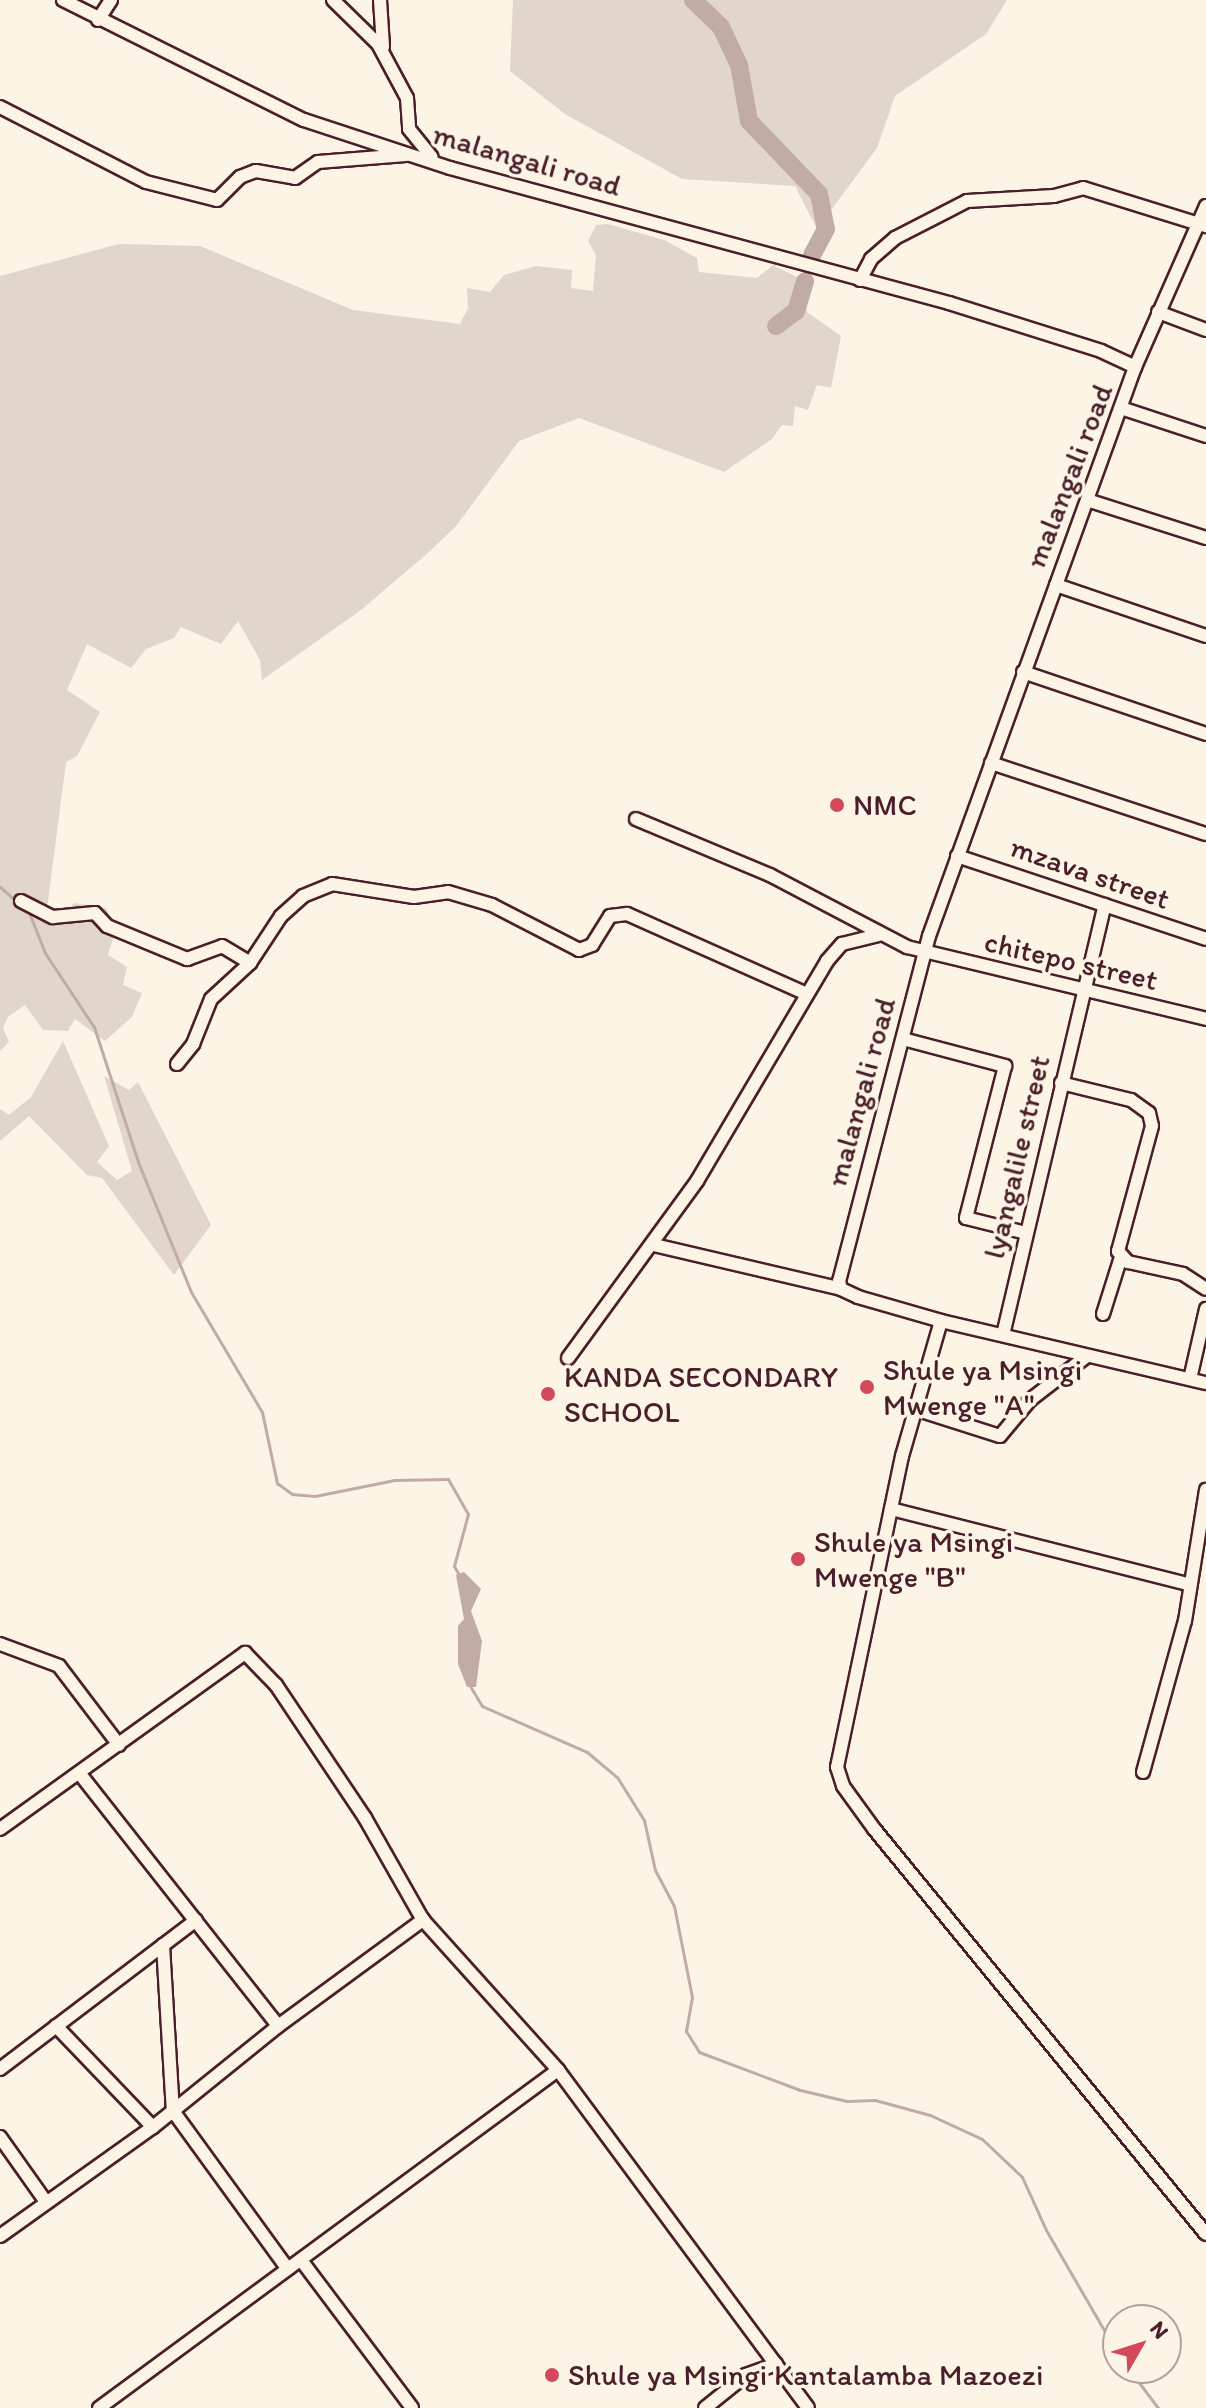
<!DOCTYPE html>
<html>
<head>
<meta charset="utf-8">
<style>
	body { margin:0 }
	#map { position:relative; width:1206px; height:2408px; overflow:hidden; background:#fcf5e5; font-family:Itim,sans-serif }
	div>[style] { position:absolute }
	.green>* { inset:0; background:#e2d5ca }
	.water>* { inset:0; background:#c0aca5 }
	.stream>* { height:3px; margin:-1.5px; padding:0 1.5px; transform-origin:1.5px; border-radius:1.5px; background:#c0aca5 }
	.river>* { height:18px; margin:-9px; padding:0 9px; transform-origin:9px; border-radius:9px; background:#c0aca5 }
	.roads { filter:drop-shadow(2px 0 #4a1f2b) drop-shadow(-2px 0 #4a1f2b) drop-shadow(0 2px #4a1f2b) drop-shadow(0 -2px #4a1f2b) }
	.minor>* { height:12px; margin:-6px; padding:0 6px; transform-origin:6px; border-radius:6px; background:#fcf5e5 }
	.dots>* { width:22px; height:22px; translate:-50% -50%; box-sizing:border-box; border:4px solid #fcf5e5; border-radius:50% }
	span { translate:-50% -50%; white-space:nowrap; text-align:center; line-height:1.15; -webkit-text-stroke:7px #fcf5e5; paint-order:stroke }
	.street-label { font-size:30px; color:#4a1f2b }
	.poi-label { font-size:30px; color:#4a1f2b }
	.left { translate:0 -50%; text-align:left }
	.north { position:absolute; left:1102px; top:2304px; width:80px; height:80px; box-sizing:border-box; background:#fcf5e5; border:2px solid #b59f9b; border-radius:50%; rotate:51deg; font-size:22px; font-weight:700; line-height:32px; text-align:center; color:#4a1f2b }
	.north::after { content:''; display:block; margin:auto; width:28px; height:36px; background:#d1495b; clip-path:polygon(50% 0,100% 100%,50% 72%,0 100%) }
</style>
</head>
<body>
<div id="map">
	<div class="green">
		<i style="clip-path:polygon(513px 0,1007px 0,986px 34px,895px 96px,877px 148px,817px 229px,795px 186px,682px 179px,565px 114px,510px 71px)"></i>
		<i style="clip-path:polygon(608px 224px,664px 240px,697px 258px,699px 272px,757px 278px,773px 265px,805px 281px,807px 312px,841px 336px,831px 388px,817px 385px,808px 410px,795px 406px,793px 426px,782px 425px,772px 439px,724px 472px,579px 418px,519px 441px,456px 526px,429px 552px,361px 610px,262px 680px,260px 660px,238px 621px,221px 644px,181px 627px,174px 638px,146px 649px,131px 668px,87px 644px,67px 690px,100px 712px,77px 756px,66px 762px,47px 909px,65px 914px,74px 903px,106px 908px,116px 928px,108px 955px,127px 967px,123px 985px,142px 993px,132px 1017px,105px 1041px,75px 1019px,68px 1031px,43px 1030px,25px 1005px,8px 1017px,3px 1028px,9px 1042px,0 1051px,0 276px,119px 244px,200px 246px,353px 310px,460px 324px,468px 308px,467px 288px,490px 292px,504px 275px,536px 266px,572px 270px,571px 288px,593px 291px,596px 255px,588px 241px,596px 225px)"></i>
		<i style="clip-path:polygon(63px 1041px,109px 1146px,97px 1162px,117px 1180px,132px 1171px,104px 1076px,129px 1090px,138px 1082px,211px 1225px,174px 1275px,102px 1178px,87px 1175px,29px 1116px,0 1141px,0 1109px,9px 1115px,31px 1097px)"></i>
	</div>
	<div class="water">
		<i style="clip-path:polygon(464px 1572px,481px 1589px,471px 1611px,482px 1641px,476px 1687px,467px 1687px,458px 1664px,458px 1626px,464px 1619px,456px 1575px)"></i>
	</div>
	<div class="stream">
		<i style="left:0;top:887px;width:21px;rotate:41deg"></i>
		<i style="left:28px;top:910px;width:46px;rotate:68.4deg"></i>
		<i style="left:45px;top:953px;width:89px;rotate:56.5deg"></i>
		<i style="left:94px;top:1027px;width:142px;rotate:71.9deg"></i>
		<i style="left:138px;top:1162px;width:140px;rotate:67.8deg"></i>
		<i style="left:191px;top:1292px;width:139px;rotate:59.4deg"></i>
		<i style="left:262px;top:1412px;width:73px;rotate:78.1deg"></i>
		<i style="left:277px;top:1483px;width:19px;rotate:36deg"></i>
		<i style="left:292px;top:1494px;width:23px;rotate:5deg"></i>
		<i style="left:315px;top:1496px;width:81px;rotate:-11.4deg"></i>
		<i style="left:394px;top:1480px;width:54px;rotate:-1.1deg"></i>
		<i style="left:448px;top:1479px;width:40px;rotate:60.3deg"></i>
		<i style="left:468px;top:1514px;width:54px;rotate:105.1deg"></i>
		<i style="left:454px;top:1566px;width:13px;rotate:61deg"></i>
		<i style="left:470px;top:1686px;width:23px;rotate:59deg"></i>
		<i style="left:482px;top:1706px;width:115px;rotate:23.7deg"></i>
		<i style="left:587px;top:1752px;width:39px;rotate:40deg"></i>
		<i style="left:617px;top:1777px;width:51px;rotate:57.9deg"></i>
		<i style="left:644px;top:1820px;width:51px;rotate:77.6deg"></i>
		<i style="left:655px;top:1870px;width:41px;rotate:62.2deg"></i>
		<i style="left:674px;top:1906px;width:93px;rotate:78.8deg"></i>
		<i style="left:692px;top:1997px;width:35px;rotate:100deg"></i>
		<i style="left:686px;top:2031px;width:25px;rotate:58deg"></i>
		<i style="left:699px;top:2052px;width:108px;rotate:20.6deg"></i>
		<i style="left:800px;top:2090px;width:48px;rotate:13.2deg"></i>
		<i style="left:847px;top:2101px;width:28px;rotate:-2deg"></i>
		<i style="left:875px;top:2100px;width:57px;rotate:15.3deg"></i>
		<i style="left:930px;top:2115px;width:57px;rotate:24.8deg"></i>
		<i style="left:982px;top:2139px;width:55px;rotate:43.5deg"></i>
		<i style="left:1022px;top:2177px;width:58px;rotate:65.6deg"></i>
		<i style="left:1046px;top:2230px;width:143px;rotate:59.9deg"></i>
		<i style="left:1128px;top:2368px;width:50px;rotate:53.1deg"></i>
	</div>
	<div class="river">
		<i style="left:693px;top:0;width:39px;rotate:44deg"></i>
		<i style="left:721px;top:27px;width:42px;rotate:64.7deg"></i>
		<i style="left:739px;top:65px;width:57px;rotate:79.9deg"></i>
		<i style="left:749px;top:121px;width:101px;rotate:46.2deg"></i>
		<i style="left:819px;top:194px;width:36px;rotate:79deg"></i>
		<i style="left:826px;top:229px;width:30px;rotate:118deg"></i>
		<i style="left:776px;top:326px;width:25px;rotate:-37deg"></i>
		<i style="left:796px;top:311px;width:31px;rotate:-73deg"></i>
	</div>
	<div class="roads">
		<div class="minor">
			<i style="left:63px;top:0;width:269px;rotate:26.5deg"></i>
			<i style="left:304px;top:120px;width:154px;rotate:18.2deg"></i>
			<i style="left:450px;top:168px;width:517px;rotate:15.14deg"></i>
			<i style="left:949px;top:303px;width:159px;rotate:17.5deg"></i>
			<i style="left:1101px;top:351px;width:38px;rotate:25deg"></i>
			<i style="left:1135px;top:367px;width:605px;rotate:109.9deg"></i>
			<i style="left:929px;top:936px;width:357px;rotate:104.6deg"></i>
			<i style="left:839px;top:1281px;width:8px;rotate:76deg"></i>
			<i style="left:841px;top:1289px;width:19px;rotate:25deg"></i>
			<i style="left:858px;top:1297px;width:86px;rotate:16.1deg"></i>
			<i style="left:941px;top:1321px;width:272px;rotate:13.2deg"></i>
			<i style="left:333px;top:0;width:63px;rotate:44.4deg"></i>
			<i style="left:378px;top:44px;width:61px;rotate:61.8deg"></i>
			<i style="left:407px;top:98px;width:31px;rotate:86deg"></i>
			<i style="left:409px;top:129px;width:36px;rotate:51deg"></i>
			<i style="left:380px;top:0;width:47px;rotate:86.3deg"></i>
			<i style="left:98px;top:20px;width:24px;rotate:-57deg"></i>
			<i style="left:0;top:107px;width:164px;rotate:27.2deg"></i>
			<i style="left:146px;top:182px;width:73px;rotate:14.2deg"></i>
			<i style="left:217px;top:200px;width:33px;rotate:-45deg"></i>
			<i style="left:240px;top:177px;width:17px;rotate:-21deg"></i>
			<i style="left:256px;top:171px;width:40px;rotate:10deg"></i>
			<i style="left:295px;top:178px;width:28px;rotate:-35deg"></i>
			<i style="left:318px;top:162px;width:88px;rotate:-4.5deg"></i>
			<i style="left:860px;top:280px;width:24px;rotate:-62deg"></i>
			<i style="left:871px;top:259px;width:32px;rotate:-41deg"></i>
			<i style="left:895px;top:238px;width:81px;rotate:-27.2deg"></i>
			<i style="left:967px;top:201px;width:87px;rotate:-3.3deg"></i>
			<i style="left:1054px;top:196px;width:30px;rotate:-15deg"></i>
			<i style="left:1083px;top:188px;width:129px;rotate:17.2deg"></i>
			<i style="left:1158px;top:312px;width:51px;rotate:20.6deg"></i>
			<i style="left:1135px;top:367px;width:176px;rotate:-66.2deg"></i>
			<i style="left:1124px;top:409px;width:86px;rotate:18.2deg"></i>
			<i style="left:1087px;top:500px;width:125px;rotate:17.7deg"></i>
			<i style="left:1056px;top:585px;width:158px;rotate:18.8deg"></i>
			<i style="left:1023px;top:672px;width:193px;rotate:18.7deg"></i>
			<i style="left:991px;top:763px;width:226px;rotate:18.3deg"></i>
			<i style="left:636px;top:819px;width:145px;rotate:22.7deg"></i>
			<i style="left:770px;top:875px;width:155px;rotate:27.7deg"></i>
			<i style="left:907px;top:947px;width:308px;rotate:13.5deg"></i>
			<i style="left:957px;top:856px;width:262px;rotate:18.4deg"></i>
			<i style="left:21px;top:901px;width:36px;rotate:27deg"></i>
			<i style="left:53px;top:917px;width:42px;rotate:-5.4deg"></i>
			<i style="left:95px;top:913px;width:18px;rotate:47deg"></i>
			<i style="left:107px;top:926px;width:87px;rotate:22.4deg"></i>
			<i style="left:187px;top:959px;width:37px;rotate:-20deg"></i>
			<i style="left:222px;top:946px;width:33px;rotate:31deg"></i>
			<i style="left:903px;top:1039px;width:106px;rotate:14.8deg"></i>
			<i style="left:1005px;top:1066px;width:157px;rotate:104.4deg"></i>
			<i style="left:966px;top:1218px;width:62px;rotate:14deg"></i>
			<i style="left:177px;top:1064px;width:26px;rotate:-51deg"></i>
			<i style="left:193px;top:1044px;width:48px;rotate:-68.2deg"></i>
			<i style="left:211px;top:999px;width:53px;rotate:-42.7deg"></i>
			<i style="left:250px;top:963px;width:56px;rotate:-56.6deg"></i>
			<i style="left:281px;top:916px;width:30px;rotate:-42deg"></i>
			<i style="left:303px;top:896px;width:31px;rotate:-22deg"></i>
			<i style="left:332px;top:884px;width:83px;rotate:9deg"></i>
			<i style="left:414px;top:897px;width:34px;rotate:-8deg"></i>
			<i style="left:448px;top:892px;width:46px;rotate:16.5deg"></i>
			<i style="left:492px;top:905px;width:98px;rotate:27.3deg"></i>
			<i style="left:579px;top:950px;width:14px;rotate:-21deg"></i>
			<i style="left:592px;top:945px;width:34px;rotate:-58deg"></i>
			<i style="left:610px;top:916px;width:17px;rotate:-7deg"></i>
			<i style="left:627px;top:914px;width:197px;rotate:24deg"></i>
			<i style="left:1061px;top:1083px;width:72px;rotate:13.7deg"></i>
			<i style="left:1131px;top:1100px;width:22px;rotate:36deg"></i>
			<i style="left:1149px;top:1113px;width:13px;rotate:77deg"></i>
			<i style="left:1152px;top:1126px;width:130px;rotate:105.2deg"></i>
			<i style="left:1118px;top:1251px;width:15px;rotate:48deg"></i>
			<i style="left:1128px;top:1262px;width:56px;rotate:12.3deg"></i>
			<i style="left:1183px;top:1274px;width:27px;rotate:33deg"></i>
			<i style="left:654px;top:1245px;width:192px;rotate:13.2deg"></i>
			<i style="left:1103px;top:1314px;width:60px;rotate:-72.5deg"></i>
			<i style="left:941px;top:1321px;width:141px;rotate:106.1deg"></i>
			<i style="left:902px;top:1456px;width:318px;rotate:101.8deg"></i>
			<i style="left:837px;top:1767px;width:20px;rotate:72deg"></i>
			<i style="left:843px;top:1786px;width:54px;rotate:54deg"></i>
			<i style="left:875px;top:1830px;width:522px;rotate:50.67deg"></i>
			<i style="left:1003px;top:1335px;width:442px;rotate:-76.7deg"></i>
			<i style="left:568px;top:1358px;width:219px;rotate:-53.9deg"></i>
			<i style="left:697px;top:1181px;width:256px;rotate:-59.4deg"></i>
			<i style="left:827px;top:961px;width:23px;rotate:-49deg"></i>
			<i style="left:842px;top:944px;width:38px;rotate:-14deg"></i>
			<i style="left:1190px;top:1379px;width:72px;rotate:-77.1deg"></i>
			<i style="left:915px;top:1409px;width:89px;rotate:17.6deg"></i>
			<i style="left:1000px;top:1436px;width:47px;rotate:-50.2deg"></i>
			<i style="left:1030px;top:1400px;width:72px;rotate:-37.7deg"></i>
			<i style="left:891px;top:1509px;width:306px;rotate:14.2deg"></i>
			<i style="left:0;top:1644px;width:63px;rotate:20.4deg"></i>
			<i style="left:59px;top:1666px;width:99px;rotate:52.8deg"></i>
			<i style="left:1143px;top:1772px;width:157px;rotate:-74.5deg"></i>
			<i style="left:1185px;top:1621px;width:133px;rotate:-80.9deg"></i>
			<i style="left:80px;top:1774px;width:320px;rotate:51.8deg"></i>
			<i style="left:0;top:1829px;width:302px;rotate:-35.7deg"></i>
			<i style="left:245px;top:1653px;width:45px;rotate:45.9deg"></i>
			<i style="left:276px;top:1685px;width:160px;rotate:56.2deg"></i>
			<i style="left:365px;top:1818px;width:117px;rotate:60.4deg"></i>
			<i style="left:423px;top:1920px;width:202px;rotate:48deg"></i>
			<i style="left:558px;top:2070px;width:420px;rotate:53.5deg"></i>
			<i style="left:163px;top:1945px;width:166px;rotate:86.6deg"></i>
			<i style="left:173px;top:2111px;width:195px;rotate:54deg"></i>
			<i style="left:56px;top:2026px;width:140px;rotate:46.2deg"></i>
			<i style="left:0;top:2069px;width:246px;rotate:-37.2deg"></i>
			<i style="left:0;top:2137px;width:80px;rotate:54.7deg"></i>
			<i style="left:0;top:2236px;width:188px;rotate:-35.5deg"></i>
			<i style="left:153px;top:2127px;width:161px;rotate:-38.9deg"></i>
			<i style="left:278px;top:2026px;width:180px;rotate:-36.2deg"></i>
			<i style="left:301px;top:2260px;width:185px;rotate:53.1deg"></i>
			<i style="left:99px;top:2408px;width:570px;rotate:-36.37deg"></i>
			<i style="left:705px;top:2408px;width:53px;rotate:-38.8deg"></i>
			<i style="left:746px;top:2375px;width:32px;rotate:-20deg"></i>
		</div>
	</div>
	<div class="dots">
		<i style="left:837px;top:805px;background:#d1495b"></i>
		<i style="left:867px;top:1387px;background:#d1495b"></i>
		<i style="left:548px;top:1394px;background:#d1495b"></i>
		<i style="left:798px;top:1559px;background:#d1495b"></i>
		<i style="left:552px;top:2375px;background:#d1495b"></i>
	</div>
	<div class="street-label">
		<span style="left:527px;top:160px;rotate:16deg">malangali road</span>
		<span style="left:1069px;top:476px;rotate:-69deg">malangali road</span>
		<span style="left:1090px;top:873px;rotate:19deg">mzava street</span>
		<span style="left:1071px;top:961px;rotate:13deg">chitepo street</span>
		<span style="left:861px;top:1092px;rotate:-75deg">malangali road</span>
		<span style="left:1017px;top:1157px;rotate:-77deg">lyangalile street</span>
	</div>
	<div class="poi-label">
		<span class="left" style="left:853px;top:805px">NMC</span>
		<span class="left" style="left:883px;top:1387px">Shule ya Msingi<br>Mwenge "A"</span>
		<span class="left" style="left:564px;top:1394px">KANDA SECONDARY<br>SCHOOL</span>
		<span class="left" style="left:814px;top:1559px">Shule ya Msingi<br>Mwenge "B"</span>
		<span class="left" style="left:568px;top:2375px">Shule ya Msingi Kantalamba Mazoezi</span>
	</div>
	<div class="north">N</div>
</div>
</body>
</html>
